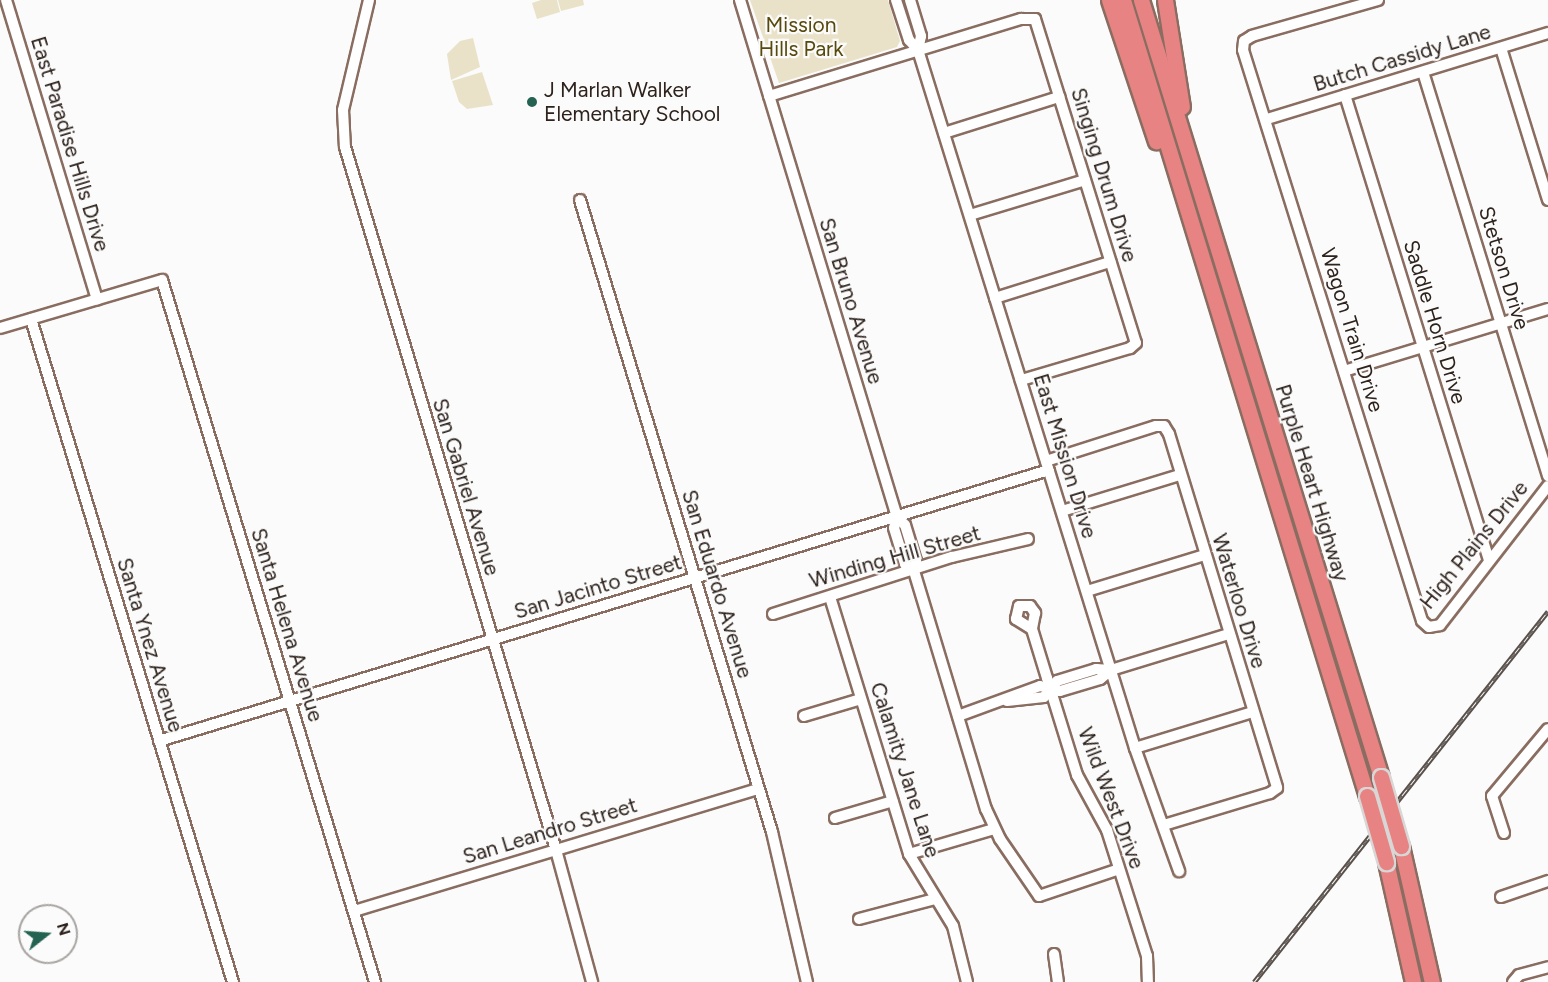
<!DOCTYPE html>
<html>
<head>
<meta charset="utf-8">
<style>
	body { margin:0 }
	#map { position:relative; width:1548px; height:982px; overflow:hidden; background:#fafbfa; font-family:Figtree,sans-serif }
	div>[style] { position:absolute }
	.green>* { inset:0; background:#e9e2c8 }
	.roads { filter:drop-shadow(2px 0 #8a6d61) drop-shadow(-2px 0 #8a6d61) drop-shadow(0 2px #8a6d61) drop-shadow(0 -2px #8a6d61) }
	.minor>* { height:10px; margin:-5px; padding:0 5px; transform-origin:5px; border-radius:5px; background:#fff }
	.highway>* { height:15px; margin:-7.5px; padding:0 7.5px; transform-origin:7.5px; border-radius:7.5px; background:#e88384 }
	.rail>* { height:4.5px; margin-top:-2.25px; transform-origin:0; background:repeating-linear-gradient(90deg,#fafbfa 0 7px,#59504b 0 14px); box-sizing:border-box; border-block:2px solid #59504b }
	.bridges { filter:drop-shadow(2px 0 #d9d7d6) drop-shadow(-2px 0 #d9d7d6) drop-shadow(0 2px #d9d7d6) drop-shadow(0 -2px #d9d7d6) }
	.highway-bridge>* { height:15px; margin:-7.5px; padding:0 7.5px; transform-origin:7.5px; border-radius:7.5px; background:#e88384 }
	.dots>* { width:16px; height:16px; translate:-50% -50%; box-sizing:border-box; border:3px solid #fafbfa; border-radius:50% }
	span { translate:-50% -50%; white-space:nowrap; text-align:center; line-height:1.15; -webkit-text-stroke:4.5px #fafbfa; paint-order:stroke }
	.park-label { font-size:21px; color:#57490b }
	.street-label { font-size:21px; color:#2e221d }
	.poi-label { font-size:21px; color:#2e221d }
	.left { translate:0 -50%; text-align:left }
	.north { position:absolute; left:18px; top:904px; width:60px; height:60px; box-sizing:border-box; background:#fafbfa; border:2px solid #a8a4a2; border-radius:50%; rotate:73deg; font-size:16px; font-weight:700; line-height:24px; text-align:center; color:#2e221d }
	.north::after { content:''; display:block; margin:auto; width:21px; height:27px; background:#246351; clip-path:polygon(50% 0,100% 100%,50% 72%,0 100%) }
</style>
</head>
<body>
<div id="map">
	<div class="green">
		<i style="clip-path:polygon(541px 0,557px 0,560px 12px,537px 19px,532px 3px)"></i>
		<i style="clip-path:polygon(558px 0,583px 0,584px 5px,561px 11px)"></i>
		<i style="clip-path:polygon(750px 0,888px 0,900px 41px,897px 47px,779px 83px)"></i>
		<i style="clip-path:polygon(473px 38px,480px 67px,451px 80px,447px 54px,460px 41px)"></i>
		<i style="clip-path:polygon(482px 72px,493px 105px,467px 109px,459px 102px,452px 81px)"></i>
	</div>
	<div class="roads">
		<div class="minor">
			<i style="left:6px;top:0;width:313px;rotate:73.1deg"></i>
			<i style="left:369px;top:0;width:113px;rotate:103.3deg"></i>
			<i style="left:343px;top:110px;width:37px;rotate:87deg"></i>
			<i style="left:345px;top:147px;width:734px;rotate:73.29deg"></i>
			<i style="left:556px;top:850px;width:137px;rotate:74.7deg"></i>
			<i style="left:740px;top:0;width:540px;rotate:73.11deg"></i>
			<i style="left:897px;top:517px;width:11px;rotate:105deg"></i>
			<i style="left:894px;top:528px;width:38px;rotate:73deg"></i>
			<i style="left:905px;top:564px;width:11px;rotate:38deg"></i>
			<i style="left:896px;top:0;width:42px;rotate:72deg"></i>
			<i style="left:909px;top:40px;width:13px;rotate:48deg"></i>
			<i style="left:918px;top:50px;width:731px;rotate:72.73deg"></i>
			<i style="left:1135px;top:748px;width:131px;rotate:70.3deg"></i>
			<i style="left:910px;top:0;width:38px;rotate:73deg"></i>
			<i style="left:921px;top:36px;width:14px;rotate:102deg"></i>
			<i style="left:1378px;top:0;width:131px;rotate:164.1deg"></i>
			<i style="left:1252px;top:36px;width:9px;rotate:148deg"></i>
			<i style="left:1244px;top:41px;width:9px;rotate:96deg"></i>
			<i style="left:1243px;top:50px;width:598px;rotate:72.59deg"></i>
			<i style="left:1422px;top:621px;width:9px;rotate:41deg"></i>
			<i style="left:1429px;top:627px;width:11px;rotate:-10deg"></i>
			<i style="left:1440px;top:625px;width:176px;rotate:-52.2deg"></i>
			<i style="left:1501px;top:48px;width:159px;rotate:72.8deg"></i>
			<i style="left:1423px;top:72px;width:423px;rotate:72.8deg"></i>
			<i style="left:1345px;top:95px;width:487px;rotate:72.8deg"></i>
			<i style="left:769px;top:96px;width:264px;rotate:-17deg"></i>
			<i style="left:1021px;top:19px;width:14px"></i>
			<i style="left:1035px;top:19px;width:339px;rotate:72.7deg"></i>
			<i style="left:1136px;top:343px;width:8px;rotate:140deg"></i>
			<i style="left:1130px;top:348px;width:114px;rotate:163.6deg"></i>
			<i style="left:1267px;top:119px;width:294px;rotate:-17deg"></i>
			<i style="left:944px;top:133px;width:121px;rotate:-17.4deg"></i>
			<i style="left:580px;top:200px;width:661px;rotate:73.1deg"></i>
			<i style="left:772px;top:832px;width:154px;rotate:76.9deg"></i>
			<i style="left:970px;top:215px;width:120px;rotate:-16.9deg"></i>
			<i style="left:995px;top:298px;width:121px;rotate:-17.4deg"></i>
			<i style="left:31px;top:319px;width:693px;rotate:73.06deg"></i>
			<i style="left:0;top:328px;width:169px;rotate:-16.5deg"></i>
			<i style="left:162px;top:280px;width:734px;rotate:73.12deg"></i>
			<i style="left:1344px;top:371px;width:213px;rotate:-16.9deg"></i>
			<i style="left:1046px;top:461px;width:115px;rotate:-17.7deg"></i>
			<i style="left:1156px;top:426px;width:8px"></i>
			<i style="left:1164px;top:426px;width:9px;rotate:58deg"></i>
			<i style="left:1169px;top:434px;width:370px;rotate:73deg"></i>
			<i style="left:1277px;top:788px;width:9px;rotate:144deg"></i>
			<i style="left:1270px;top:793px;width:111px;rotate:163.2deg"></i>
			<i style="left:1062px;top:511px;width:123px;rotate:-17deg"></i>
			<i style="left:897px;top:517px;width:11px;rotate:45deg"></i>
			<i style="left:905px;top:525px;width:38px;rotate:73deg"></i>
			<i style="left:916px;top:561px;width:10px;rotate:101deg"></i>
			<i style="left:914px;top:571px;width:249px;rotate:73.2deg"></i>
			<i style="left:986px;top:809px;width:33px;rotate:65deg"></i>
			<i style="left:1000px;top:839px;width:69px;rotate:55.6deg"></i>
			<i style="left:1039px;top:896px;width:84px;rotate:-18.6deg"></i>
			<i style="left:1087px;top:591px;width:123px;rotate:-17deg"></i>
			<i style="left:830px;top:597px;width:269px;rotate:72.9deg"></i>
			<i style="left:909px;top:854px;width:84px;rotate:58.6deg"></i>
			<i style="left:953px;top:926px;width:58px;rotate:76deg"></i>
			<i style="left:773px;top:614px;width:188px;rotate:-17.7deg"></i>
			<i style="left:952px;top:557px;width:78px;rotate:-13.3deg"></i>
			<i style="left:1032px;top:629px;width:19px;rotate:-148deg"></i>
			<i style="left:1016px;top:619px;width:13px;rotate:-77deg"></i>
			<i style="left:1019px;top:606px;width:11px"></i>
			<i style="left:1030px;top:606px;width:9px;rotate:54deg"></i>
			<i style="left:1035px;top:613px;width:16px;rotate:101deg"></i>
			<i style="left:1032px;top:629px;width:51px;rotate:73deg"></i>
			<i style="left:1047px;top:678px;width:102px;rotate:72.8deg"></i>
			<i style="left:1077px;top:775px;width:63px;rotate:61.4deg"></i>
			<i style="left:1107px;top:830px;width:132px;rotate:72.4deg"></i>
			<i style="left:1147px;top:956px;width:26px;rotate:88deg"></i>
			<i style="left:1007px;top:701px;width:37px;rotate:-6deg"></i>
			<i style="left:1044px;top:697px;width:11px;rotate:-49deg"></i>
			<i style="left:1051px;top:689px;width:9px;rotate:13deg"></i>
			<i style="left:1060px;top:691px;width:42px;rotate:-16.7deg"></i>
			<i style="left:1100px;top:679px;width:14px;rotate:-39deg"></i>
			<i style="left:804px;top:716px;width:59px;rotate:-16.6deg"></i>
			<i style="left:958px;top:716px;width:87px;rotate:-20.1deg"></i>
			<i style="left:1040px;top:686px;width:11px;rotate:15deg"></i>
			<i style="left:1051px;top:689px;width:10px;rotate:-53deg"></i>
			<i style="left:1057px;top:681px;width:41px;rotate:-17.1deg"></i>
			<i style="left:1096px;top:669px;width:15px;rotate:4deg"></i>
			<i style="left:1111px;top:670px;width:123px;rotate:-17deg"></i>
			<i style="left:159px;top:741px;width:930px;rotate:-16.94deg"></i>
			<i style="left:1135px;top:748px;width:123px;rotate:-17deg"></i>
			<i style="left:835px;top:818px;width:60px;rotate:-16.3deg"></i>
			<i style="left:1504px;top:833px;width:39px;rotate:-108deg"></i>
			<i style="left:1492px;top:796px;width:87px;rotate:-50.1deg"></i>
			<i style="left:909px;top:854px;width:89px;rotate:-16.4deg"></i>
			<i style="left:1501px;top:897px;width:50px;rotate:-18.8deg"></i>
			<i style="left:354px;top:911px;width:422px;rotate:-16.8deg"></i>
			<i style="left:859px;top:919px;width:79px;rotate:-14.7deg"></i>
			<i style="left:1054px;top:954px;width:28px;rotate:82deg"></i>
			<i style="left:1513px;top:982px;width:9px;rotate:-49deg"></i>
			<i style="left:1519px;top:975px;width:30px;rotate:-15deg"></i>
		</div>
		<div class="highway">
			<i style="left:1109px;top:0;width:149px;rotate:71.6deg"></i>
			<i style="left:1123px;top:0;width:833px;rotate:72.96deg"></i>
			<i style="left:1141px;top:0;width:813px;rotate:72.84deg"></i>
			<i style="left:1165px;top:0;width:108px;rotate:81deg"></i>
			<i style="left:1401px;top:846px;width:139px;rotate:77.2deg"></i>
			<i style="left:1386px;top:862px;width:123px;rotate:77.3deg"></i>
		</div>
	</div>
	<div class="rail">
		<i style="left:1254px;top:982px;width:473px;rotate:-51.6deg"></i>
	</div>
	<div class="bridges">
		<div class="highway-bridge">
			<i style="left:1381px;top:777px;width:72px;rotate:73.8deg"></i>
			<i style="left:1367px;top:796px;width:69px;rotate:73.9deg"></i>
		</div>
	</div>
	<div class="dots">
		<i style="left:532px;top:102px;background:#246351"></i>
	</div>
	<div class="park-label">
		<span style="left:801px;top:37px">Mission<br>Hills Park</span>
	</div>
	<div class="street-label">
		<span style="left:1402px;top:58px;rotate:-17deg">Butch Cassidy Lane</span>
		<span style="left:70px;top:144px;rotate:73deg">East Paradise Hills Drive</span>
		<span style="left:1104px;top:175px;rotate:73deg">Singing Drum Drive</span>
		<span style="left:1504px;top:268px;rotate:73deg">Stetson Drive</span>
		<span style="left:851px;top:301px;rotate:73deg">San Bruno Avenue</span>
		<span style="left:1435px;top:322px;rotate:73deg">Saddle Horn Drive</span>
		<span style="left:1352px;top:330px;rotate:73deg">Wagon Train Drive</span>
		<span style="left:1065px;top:456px;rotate:73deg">East Mission Drive</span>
		<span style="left:1312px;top:483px;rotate:73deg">Purple Heart Highway</span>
		<span style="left:466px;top:487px;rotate:73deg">San Gabriel Avenue</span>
		<span style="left:1474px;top:545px;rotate:-51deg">High Plains Drive</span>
		<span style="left:895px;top:557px;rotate:-16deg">Winding Hill Street</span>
		<span style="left:717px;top:584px;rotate:73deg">San Eduardo Avenue</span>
		<span style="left:598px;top:587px;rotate:-17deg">San Jacinto Street</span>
		<span style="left:1239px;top:601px;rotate:73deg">Waterloo Drive</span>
		<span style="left:287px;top:625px;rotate:73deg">Santa Helena Avenue</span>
		<span style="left:150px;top:645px;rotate:73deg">Santa Ynez Avenue</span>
		<span style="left:905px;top:770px;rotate:72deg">Calamity Jane Lane</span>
		<span style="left:1111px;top:798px;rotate:69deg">Wild West Drive</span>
		<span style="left:550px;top:831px;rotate:-17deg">San Leandro Street</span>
	</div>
	<div class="poi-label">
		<span class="left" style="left:544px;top:102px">J Marlan Walker<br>Elementary School</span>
	</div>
	<div class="north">N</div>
</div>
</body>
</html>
